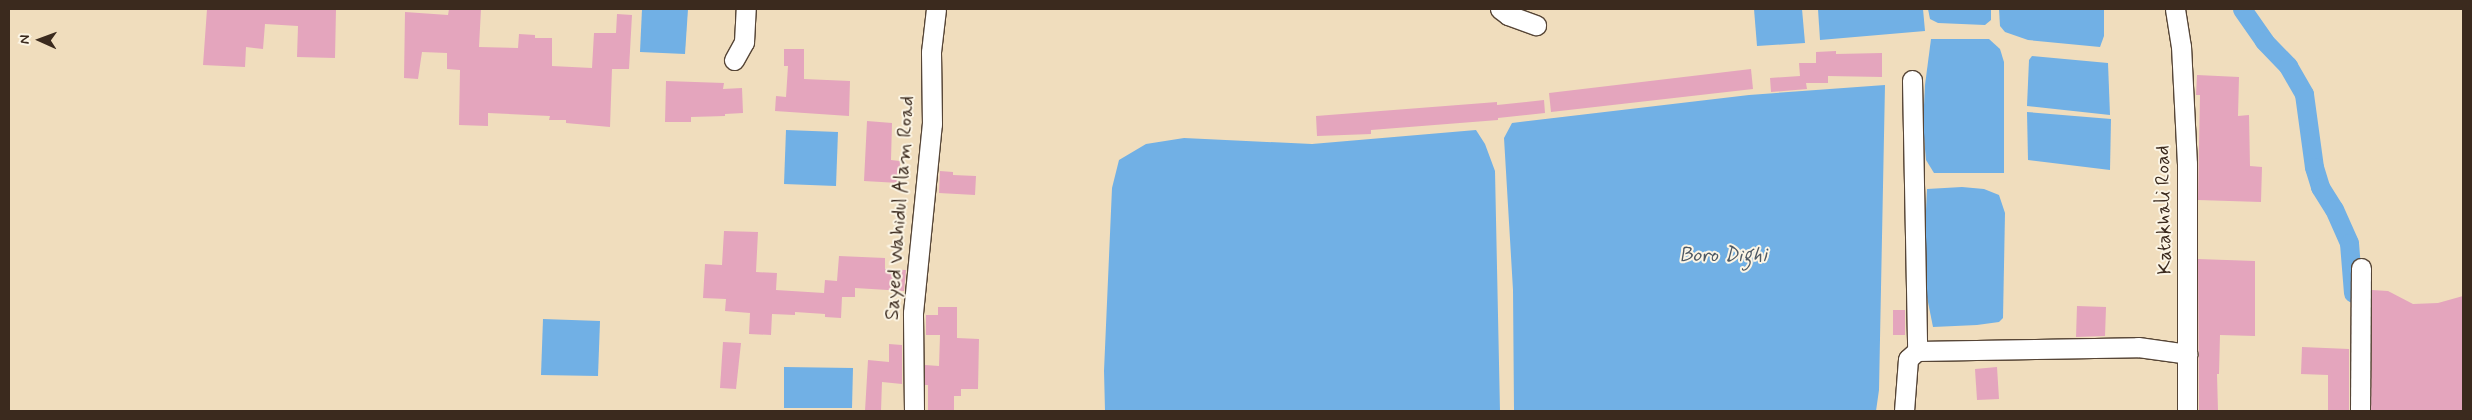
<!DOCTYPE html>
<html>
<head>
<meta charset="utf-8">
<style>
	body { margin:0 }
	#map { position:relative; width:2472px; height:420px; overflow:hidden; background:#f0ddbd; font-family:Mynerve,sans-serif }
	div>[style] { position:absolute }
	.water>* { inset:0; background:#71b0e5 }
	.canal>* { height:19px; margin:-9.5px; padding:0 9.5px; transform-origin:9.5px; border-radius:9.5px; background:#71b0e5 }
	.building>* { inset:0; background:#e4a5bd }
	.roads { filter:drop-shadow(1px 0 #564536) drop-shadow(-1px 0 #564536) drop-shadow(0 1px #564536) drop-shadow(0 -1px #564536) }
	.minor>* { height:19px; margin:-9.5px; padding:0 9.5px; transform-origin:9.5px; border-radius:9.5px; background:#fff }
	span { translate:-50% -50%; white-space:nowrap; text-align:center; line-height:1.15; -webkit-text-stroke:4px #fcf5e5; paint-order:stroke }
	.street-label { font-size:20px; color:#3b2a1e }
	.water-label { font-size:21px; color:#4e5964; font-style:italic }
	.frame { position:absolute; inset:0; border:10px solid #3b2a1e; pointer-events:none }
	.north { position:absolute; left:15px; top:15px; width:50px; height:50px; -webkit-text-stroke:4px #fcf5e5; paint-order:stroke; rotate:272deg; font-size:14px; font-weight:700; line-height:20px; text-align:center; color:#3b2a1e }
	.north::after { content:''; display:block; margin:auto; width:18px; height:22px; background:#3b2a1e; clip-path:polygon(50% 0,100% 100%,50% 72%,0 100%) }
</style>
</head>
<body>
<div id="map">
	<div class="water">
		<i style="clip-path:polygon(642px 9px,688px 9px,685px 54px,640px 52px)"></i>
		<i style="clip-path:polygon(1754px 9px,1802px 9px,1805px 43px,1757px 46px)"></i>
		<i style="clip-path:polygon(1818px 9px,1923px 9px,1925px 31px,1820px 40px)"></i>
		<i style="clip-path:polygon(1928px 9px,1991px 9px,1991px 20px,1985px 25px,1938px 23px,1930px 19px)"></i>
		<i style="clip-path:polygon(1999px 9px,2104px 9px,2104px 36px,2100px 47px,2028px 40px,2005px 32px,2000px 26px)"></i>
		<i style="clip-path:polygon(1931px 39px,1989px 39px,2000px 49px,2004px 62px,2004px 173px,1934px 173px,1926px 160px,1923px 126px,1925px 85px)"></i>
		<i style="clip-path:polygon(2032px 56px,2108px 63px,2110px 115px,2027px 106px,2029px 60px)"></i>
		<i style="clip-path:polygon(1885px 85px,1879px 390px,1876px 411px,1514px 411px,1513px 290px,1504px 138px,1512px 123px,1749px 95px)"></i>
		<i style="clip-path:polygon(2027px 112px,2111px 119px,2110px 170px,2028px 160px)"></i>
		<i style="clip-path:polygon(786px 130px,838px 132px,836px 186px,784px 184px)"></i>
		<i style="clip-path:polygon(1476px 130px,1485px 144px,1495px 171px,1500px 411px,1105px 411px,1104px 371px,1112px 188px,1119px 160px,1146px 144px,1184px 138px,1312px 144px)"></i>
		<i style="clip-path:polygon(1962px 187px,1984px 189px,1999px 195px,2005px 213px,2003px 318px,1999px 322px,1977px 325px,1933px 327px,1927px 297px,1924px 255px,1927px 189px)"></i>
		<i style="clip-path:polygon(543px 319px,600px 321px,598px 376px,541px 375px)"></i>
		<i style="clip-path:polygon(784px 367px,853px 368px,852px 408px,784px 408px)"></i>
	</div>
	<div class="canal">
		<i style="left:2242px;top:9px;width:39px;rotate:55deg"></i>
		<i style="left:2264px;top:41px;width:35px;rotate:46deg"></i>
		<i style="left:2288px;top:66px;width:32px;rotate:60deg"></i>
		<i style="left:2304px;top:94px;width:74px;rotate:82.2deg"></i>
		<i style="left:2314px;top:167px;width:21px;rotate:73deg"></i>
		<i style="left:2320px;top:187px;width:26px;rotate:58deg"></i>
		<i style="left:2334px;top:209px;width:37px;rotate:66deg"></i>
		<i style="left:2349px;top:243px;width:50px;rotate:85.4deg"></i>
	</div>
	<div class="building">
		<i style="clip-path:polygon(207px 9px,336px 9px,335px 58px,297px 57px,298px 26px,265px 24px,263px 49px,246px 47px,245px 67px,203px 65px)"></i>
		<i style="clip-path:polygon(449px 9px,481px 9px,479px 47px,518px 48px,519px 34px,535px 35px,535px 38px,552px 38px,552px 66px,592px 68px,594px 33px,616px 33px,617px 14px,632px 15px,629px 69px,612px 69px,610px 127px,566px 123px,566px 120px,549px 120px,550px 116px,488px 113px,488px 126px,459px 125px,460px 70px,447px 69px,447px 53px,422px 52px,418px 79px,404px 78px,405px 12px,448px 15px)"></i>
		<i style="clip-path:polygon(784px 49px,804px 49px,804px 79px,850px 81px,849px 116px,775px 111px,776px 96px,786px 97px,788px 66px,784px 66px)"></i>
		<i style="clip-path:polygon(1836px 51px,1836px 54px,1882px 53px,1882px 77px,1828px 76px,1828px 83px,1806px 83px,1807px 89px,1771px 92px,1770px 78px,1800px 76px,1799px 63px,1816px 63px,1816px 52px)"></i>
		<i style="clip-path:polygon(1751px 69px,1753px 89px,1551px 112px,1549px 93px)"></i>
		<i style="clip-path:polygon(2197px 75px,2239px 77px,2238px 116px,2249px 115px,2250px 166px,2262px 167px,2261px 202px,2198px 200px,2200px 95px,2196px 95px)"></i>
		<i style="clip-path:polygon(666px 81px,724px 83px,723px 89px,742px 88px,743px 113px,725px 114px,725px 116px,691px 117px,691px 122px,665px 122px)"></i>
		<i style="clip-path:polygon(1544px 100px,1545px 113px,1498px 118px,1498px 120px,1371px 130px,1371px 134px,1317px 136px,1316px 116px,1497px 102px,1497px 105px)"></i>
		<i style="clip-path:polygon(867px 121px,892px 123px,891px 160px,900px 161px,899px 183px,864px 181px)"></i>
		<i style="clip-path:polygon(940px 171px,953px 172px,953px 175px,976px 176px,975px 195px,939px 193px)"></i>
		<i style="clip-path:polygon(724px 231px,758px 232px,756px 272px,777px 273px,776px 290px,824px 293px,825px 280px,837px 281px,839px 256px,885px 258px,885px 269px,906px 270px,904px 291px,855px 288px,855px 297px,842px 297px,841px 318px,825px 317px,825px 314px,795px 312px,795px 315px,772px 314px,771px 335px,749px 334px,750px 313px,725px 311px,726px 299px,703px 298px,705px 264px,722px 265px)"></i>
		<i style="clip-path:polygon(2198px 259px,2255px 261px,2255px 336px,2220px 335px,2219px 374px,2217px 374px,2218px 411px,2199px 411px)"></i>
		<i style="clip-path:polygon(2372px 290px,2388px 291px,2413px 304px,2438px 303px,2463px 296px,2463px 411px,2371px 411px)"></i>
		<i style="clip-path:polygon(2077px 306px,2106px 307px,2105px 336px,2076px 337px)"></i>
		<i style="clip-path:polygon(938px 307px,957px 307px,957px 338px,979px 339px,978px 389px,961px 389px,961px 396px,954px 396px,954px 411px,928px 411px,928px 385px,925px 385px,925px 365px,939px 366px,940px 335px,926px 335px,926px 315px,938px 315px)"></i>
		<i style="clip-path:polygon(1893px 310px,1905px 310px,1905px 335px,1893px 335px)"></i>
		<i style="clip-path:polygon(723px 342px,741px 343px,736px 389px,720px 388px)"></i>
		<i style="clip-path:polygon(889px 344px,902px 345px,902px 384px,882px 382px,881px 411px,865px 411px,868px 360px,889px 362px)"></i>
		<i style="clip-path:polygon(2302px 347px,2349px 349px,2349px 411px,2328px 411px,2328px 375px,2301px 374px)"></i>
		<i style="clip-path:polygon(1997px 367px,1999px 399px,1977px 400px,1975px 369px)"></i>
	</div>
	<div class="roads">
		<div class="minor">
			<i style="left:1500px;top:9px;width:10px;rotate:37deg"></i>
			<i style="left:1508px;top:15px;width:30px;rotate:20deg"></i>
			<i style="left:2175px;top:9px;width:37px;rotate:81deg"></i>
			<i style="left:2181px;top:46px;width:118px;rotate:87.1deg"></i>
			<i style="left:2187px;top:164px;width:247px;rotate:90deg"></i>
			<i style="left:734px;top:60px;width:21px;rotate:-61deg"></i>
			<i style="left:744px;top:42px;width:33px;rotate:-87deg"></i>
			<i style="left:1912px;top:80px;width:271px;rotate:88.9deg"></i>
			<i style="left:914px;top:411px;width:98px;rotate:-90.6deg"></i>
			<i style="left:913px;top:313px;width:190px;rotate:-84.3deg"></i>
			<i style="left:932px;top:124px;width:72px;rotate:-90.8deg"></i>
			<i style="left:931px;top:52px;width:43px;rotate:-83.4deg"></i>
			<i style="left:1904px;top:411px;width:52px;rotate:-85.6deg"></i>
			<i style="left:1908px;top:359px;width:12px;rotate:-42deg"></i>
			<i style="left:1917px;top:351px;width:221px;rotate:-1deg"></i>
			<i style="left:2138px;top:347px;width:50px;rotate:8deg"></i>
			<i style="left:2360px;top:411px;width:143px;rotate:-89.6deg"></i>
		</div>
	</div>
	<div class="street-label">
		<span style="left:900px;top:208px;rotate:-86deg">Sayed Wahidul Alam Road</span>
		<span style="left:2164px;top:210px;rotate:-91deg">Katakhali Road</span>
	</div>
	<div class="water-label">
		<span style="left:1723px;top:255px">Boro Dighi</span>
	</div>
	<div class="frame"></div>
	<div class="north">N</div>
</div>
</body>
</html>
